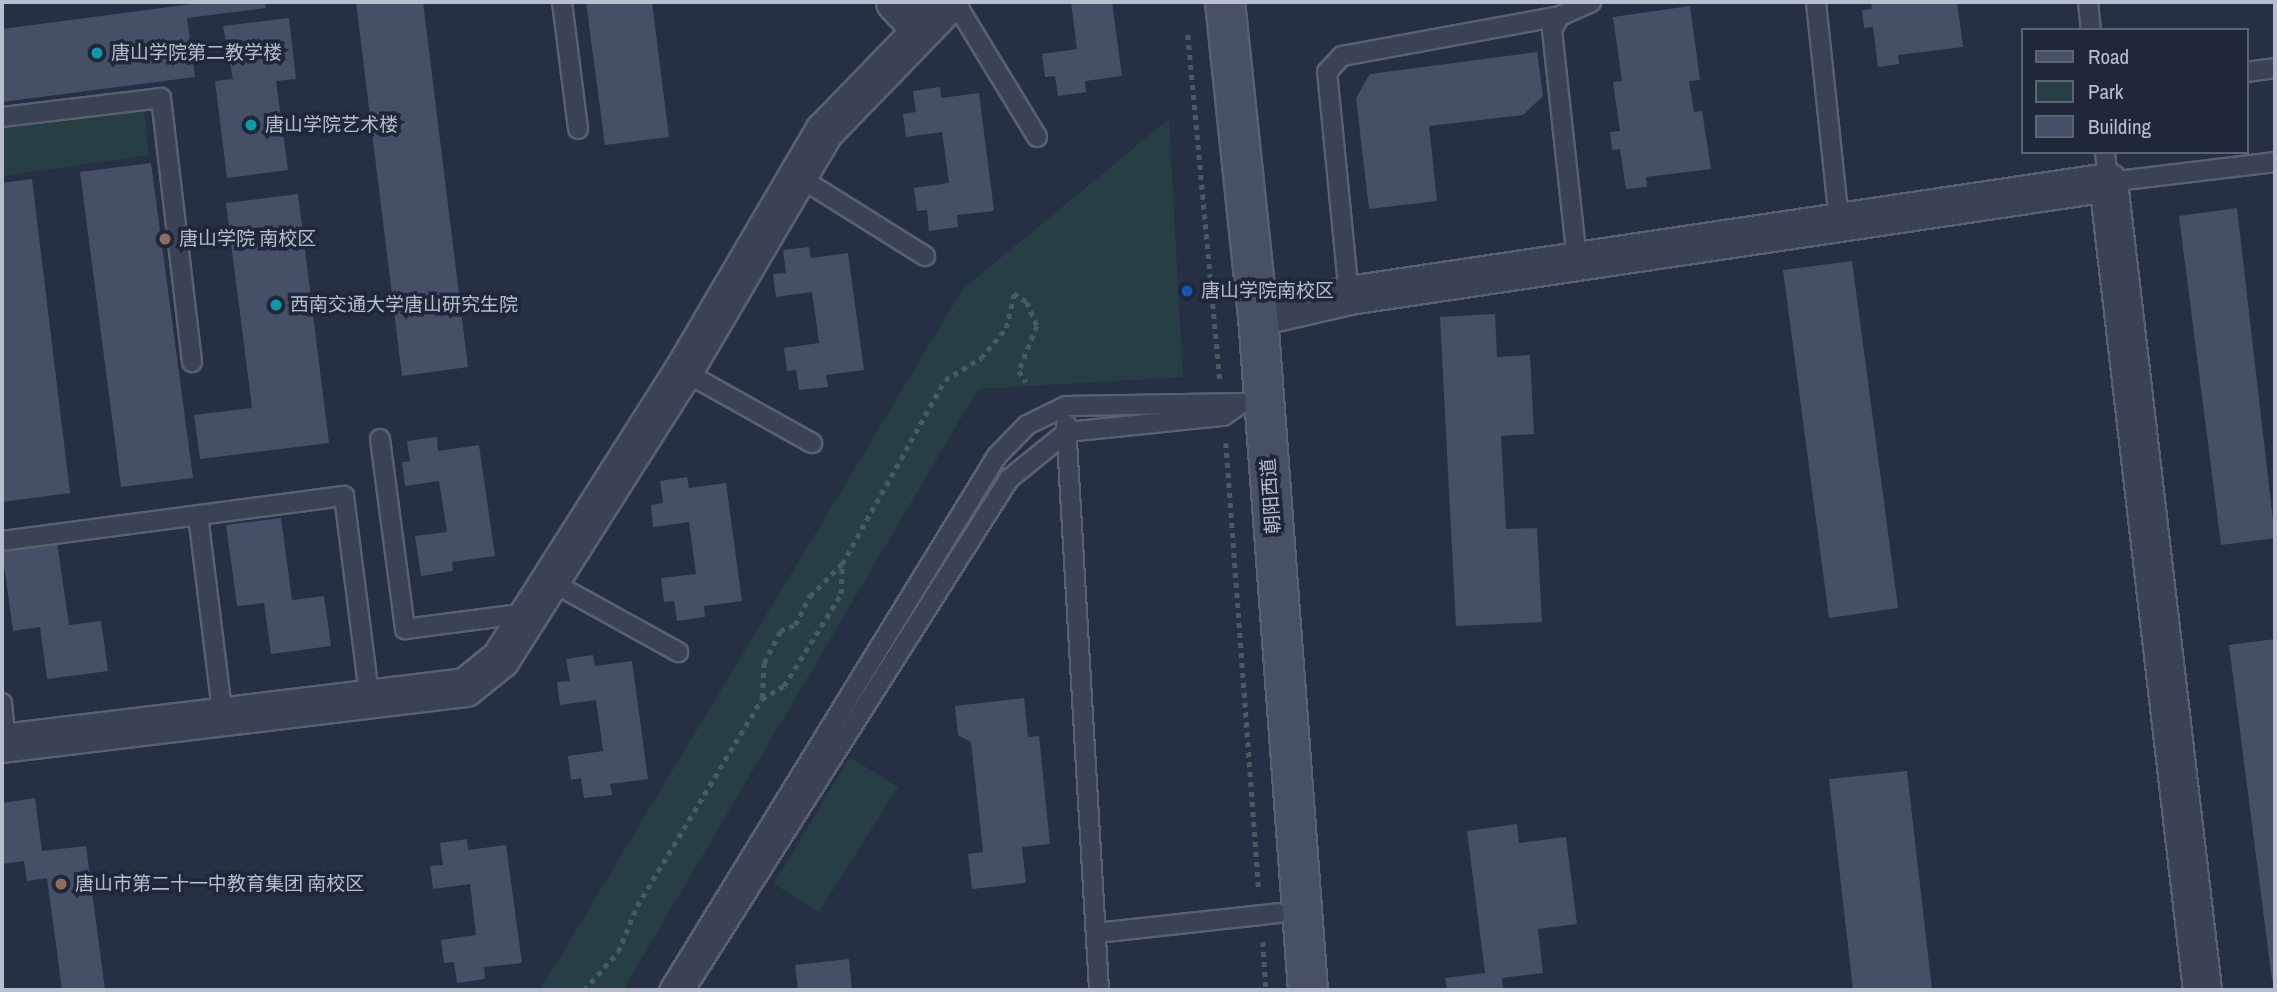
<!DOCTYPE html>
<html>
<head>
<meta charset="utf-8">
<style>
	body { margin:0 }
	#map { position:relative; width:2277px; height:992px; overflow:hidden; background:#263044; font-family:"Archivo Narrow","Noto Sans SC",sans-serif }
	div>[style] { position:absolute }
	.green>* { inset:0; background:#283e45 }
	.building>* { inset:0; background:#454f66 }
	.path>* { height:4.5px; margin-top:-2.25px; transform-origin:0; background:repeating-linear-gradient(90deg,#475b61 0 5px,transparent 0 10px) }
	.roads { filter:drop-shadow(2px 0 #596070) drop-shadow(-2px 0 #596070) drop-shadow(0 2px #596070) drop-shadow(0 -2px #596070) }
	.lane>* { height:18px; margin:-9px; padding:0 9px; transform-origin:9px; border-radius:9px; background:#3b4253 }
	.street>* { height:37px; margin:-18.5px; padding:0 18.5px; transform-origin:18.5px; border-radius:18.5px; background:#3b4253 }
	.secondary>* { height:38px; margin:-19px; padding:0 19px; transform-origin:19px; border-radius:19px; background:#485066 }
	.dots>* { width:19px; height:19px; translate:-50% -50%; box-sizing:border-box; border:4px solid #1f2739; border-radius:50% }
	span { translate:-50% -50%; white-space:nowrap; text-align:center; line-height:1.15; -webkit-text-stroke:7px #1f2739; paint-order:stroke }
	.poi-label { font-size:19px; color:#b8becd }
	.left { translate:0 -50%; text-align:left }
	.street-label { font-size:19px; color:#b8becd }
	.frame { position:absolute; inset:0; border:4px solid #b8becd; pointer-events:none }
	.legend { position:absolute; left:2021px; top:28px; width:228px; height:126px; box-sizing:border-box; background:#1f2739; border:2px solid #5c6374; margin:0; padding:9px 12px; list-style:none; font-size:21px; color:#b8becd }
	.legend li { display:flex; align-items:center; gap:14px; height:35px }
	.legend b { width:35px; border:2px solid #5c6374 }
</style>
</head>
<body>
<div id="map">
	<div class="green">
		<i style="clip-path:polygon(143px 100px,149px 155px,2px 176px,2px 118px)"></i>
		<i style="clip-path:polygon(1169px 119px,1183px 377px,978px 389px,623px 990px,540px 990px,963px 289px)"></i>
		<i style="clip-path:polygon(850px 757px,898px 787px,819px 912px,774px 884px)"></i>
	</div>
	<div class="building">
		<i style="clip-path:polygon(207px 2px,265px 2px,266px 8px,187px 18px,195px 77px,2px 102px,2px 29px)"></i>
		<i style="clip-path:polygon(356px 2px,423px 2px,468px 367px,402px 376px)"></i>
		<i style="clip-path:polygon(586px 2px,652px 2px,669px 137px,605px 145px)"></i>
		<i style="clip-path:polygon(1071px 2px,1112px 2px,1122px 76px,1085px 81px,1086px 92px,1058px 96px,1055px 76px,1045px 77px,1042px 54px,1077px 49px)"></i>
		<i style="clip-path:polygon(1871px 2px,1957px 2px,1963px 47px,1898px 55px,1899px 64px,1878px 67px,1873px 27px,1864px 28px,1862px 10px,1872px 9px)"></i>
		<i style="clip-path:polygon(1690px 6px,1700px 80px,1689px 81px,1694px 112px,1702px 111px,1711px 169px,1646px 177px,1647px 187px,1626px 189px,1620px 149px,1612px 150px,1610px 132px,1620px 131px,1613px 82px,1622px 81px,1613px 17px)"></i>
		<i style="clip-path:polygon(289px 18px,296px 79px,276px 81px,288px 170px,227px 178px,215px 81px,233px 79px,223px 26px)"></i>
		<i style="clip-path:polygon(1537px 52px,1543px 96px,1523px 115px,1429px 126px,1437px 201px,1369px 209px,1356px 98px,1370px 74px)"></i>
		<i style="clip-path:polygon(940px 87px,941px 98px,979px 93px,994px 211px,957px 215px,958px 227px,929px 231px,927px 210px,917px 211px,914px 188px,949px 183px,942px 132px,906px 137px,903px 114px,916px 112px,913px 91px)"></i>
		<i style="clip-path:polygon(151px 163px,193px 478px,121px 487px,80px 172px)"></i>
		<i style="clip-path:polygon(32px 179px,70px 493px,2px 502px,2px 183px)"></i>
		<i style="clip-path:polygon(298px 194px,329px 443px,200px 459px,194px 415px,252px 408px,226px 203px)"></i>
		<i style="clip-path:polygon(2237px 208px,2275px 538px,2221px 545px,2179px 216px)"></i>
		<i style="clip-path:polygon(809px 247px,811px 258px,848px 253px,864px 370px,826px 375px,828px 387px,799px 390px,796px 370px,787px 371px,784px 348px,819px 343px,812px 292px,776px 297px,773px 274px,786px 273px,783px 250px)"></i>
		<i style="clip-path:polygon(1852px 261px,1898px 608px,1829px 618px,1783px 270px)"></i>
		<i style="clip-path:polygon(1495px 314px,1497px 357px,1530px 355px,1534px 434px,1501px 436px,1506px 529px,1537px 528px,1542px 622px,1456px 626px,1440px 317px)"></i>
		<i style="clip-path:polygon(437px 437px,438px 451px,479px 445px,495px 556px,452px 562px,453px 571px,421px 576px,415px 536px,447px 532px,439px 481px,405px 486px,402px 462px,410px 461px,407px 441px)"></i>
		<i style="clip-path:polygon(687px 477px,689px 488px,726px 483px,742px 601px,704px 606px,705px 617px,677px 621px,674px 601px,664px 602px,661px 578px,696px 574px,689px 522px,653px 527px,651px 505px,663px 503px,660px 481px)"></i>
		<i style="clip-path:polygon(281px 518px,292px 600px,324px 596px,331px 646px,271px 654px,264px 603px,237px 606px,226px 525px)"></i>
		<i style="clip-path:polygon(57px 542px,69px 625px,101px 621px,108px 671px,47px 679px,40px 627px,13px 631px,2px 550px)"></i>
		<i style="clip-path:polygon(2275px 639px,2275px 979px,2272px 980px,2229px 645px)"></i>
		<i style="clip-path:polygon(593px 655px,595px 666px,632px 661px,648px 779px,610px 784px,612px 795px,584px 798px,581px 778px,571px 780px,568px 756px,603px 751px,596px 700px,560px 705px,557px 682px,570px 681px,566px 659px)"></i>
		<i style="clip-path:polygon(1024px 698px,1028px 737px,1039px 736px,1050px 844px,1022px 847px,1026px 883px,972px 889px,968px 854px,983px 852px,971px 742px,958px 735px,955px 706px)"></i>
		<i style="clip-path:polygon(1907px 771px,1932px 990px,1853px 990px,1829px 779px)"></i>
		<i style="clip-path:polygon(35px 798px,42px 851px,86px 846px,105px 990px,62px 990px,47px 878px,27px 881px,24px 861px,2px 864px,2px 803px)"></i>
		<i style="clip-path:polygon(1517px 824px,1519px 843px,1566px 837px,1577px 924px,1538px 929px,1543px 973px,1502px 978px,1503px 990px,1447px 990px,1445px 978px,1485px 973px,1467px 831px)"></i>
		<i style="clip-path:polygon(467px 839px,468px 850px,506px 845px,522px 963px,484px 967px,485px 979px,457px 983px,454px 962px,444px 963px,441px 940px,476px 935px,470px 884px,433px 889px,430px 866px,443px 865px,440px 843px)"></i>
		<i style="clip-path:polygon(849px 959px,852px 990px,798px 989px,795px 965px)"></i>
	</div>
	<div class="path">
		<i style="left:1188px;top:35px;width:345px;rotate:84.7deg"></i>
		<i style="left:1226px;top:443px;width:446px;rotate:85.8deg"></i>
		<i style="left:762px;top:698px;width:35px;rotate:-87deg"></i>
		<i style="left:764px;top:663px;width:36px;rotate:-63deg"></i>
		<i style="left:780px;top:631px;width:16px;rotate:-22deg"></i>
		<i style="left:795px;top:625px;width:33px;rotate:-63deg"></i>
		<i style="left:810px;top:596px;width:45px;rotate:-45deg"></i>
		<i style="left:1263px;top:942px;width:48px;rotate:86.4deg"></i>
		<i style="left:584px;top:990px;width:51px;rotate:-48.2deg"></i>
		<i style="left:618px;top:952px;width:50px;rotate:-67.6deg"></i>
		<i style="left:637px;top:906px;width:242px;rotate:-58.9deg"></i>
		<i style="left:762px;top:699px;width:26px;rotate:-31deg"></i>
		<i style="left:784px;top:686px;width:108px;rotate:-58.2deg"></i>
		<i style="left:841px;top:594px;width:30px;rotate:-88deg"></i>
		<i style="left:842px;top:564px;width:211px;rotate:-60.8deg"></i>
		<i style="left:945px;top:380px;width:42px;rotate:-31.4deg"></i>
		<i style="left:981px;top:358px;width:39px;rotate:-50deg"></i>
		<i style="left:1006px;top:328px;width:36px;rotate:-77deg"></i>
		<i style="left:1014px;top:293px;width:16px;rotate:35deg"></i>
		<i style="left:1027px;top:302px;width:26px;rotate:67deg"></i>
		<i style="left:1037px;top:326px;width:48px;rotate:111.8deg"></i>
		<i style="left:1019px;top:371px;width:13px;rotate:58deg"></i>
	</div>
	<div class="roads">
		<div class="lane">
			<i style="left:562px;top:2px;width:128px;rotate:82.8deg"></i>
			<i style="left:955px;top:2px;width:158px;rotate:58.7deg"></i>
			<i style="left:1816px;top:2px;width:219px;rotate:84deg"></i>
			<i style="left:2088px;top:2px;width:28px;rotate:84deg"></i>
			<i style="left:2247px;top:72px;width:28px;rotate:-8deg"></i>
			<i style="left:2px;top:117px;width:160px;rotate:-6.8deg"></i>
			<i style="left:161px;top:98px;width:266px;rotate:83.3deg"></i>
			<i style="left:2105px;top:152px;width:30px;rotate:84deg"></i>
			<i style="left:2108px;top:182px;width:168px;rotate:-6.8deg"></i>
			<i style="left:797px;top:176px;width:151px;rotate:32deg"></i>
			<i style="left:1577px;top:260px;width:232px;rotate:-96.2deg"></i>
			<i style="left:1552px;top:29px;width:15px;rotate:-58deg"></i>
			<i style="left:1560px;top:16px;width:34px;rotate:-24deg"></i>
			<i style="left:1349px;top:295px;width:224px;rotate:-95.6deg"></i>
			<i style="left:1327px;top:72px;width:22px;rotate:-47deg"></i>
			<i style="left:1342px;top:56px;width:222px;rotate:-10.4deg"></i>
			<i style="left:683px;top:371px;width:148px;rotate:29.2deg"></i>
			<i style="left:1066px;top:424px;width:567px;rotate:86.66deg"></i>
			<i style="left:380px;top:439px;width:192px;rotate:82.5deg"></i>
			<i style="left:405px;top:629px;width:124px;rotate:-7.4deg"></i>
			<i style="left:198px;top:515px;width:205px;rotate:83deg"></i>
			<i style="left:2px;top:541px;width:345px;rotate:-7.5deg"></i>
			<i style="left:344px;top:496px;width:207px;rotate:82.8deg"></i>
			<i style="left:548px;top:580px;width:149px;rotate:29deg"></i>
			<i style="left:2px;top:703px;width:40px;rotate:84.3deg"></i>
			<i style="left:1096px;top:933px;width:184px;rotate:-6.2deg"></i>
			<i style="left:669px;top:990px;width:627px;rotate:-58.44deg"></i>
			<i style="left:997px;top:456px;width:43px;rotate:-45.9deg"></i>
			<i style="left:1027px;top:425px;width:43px;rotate:-26deg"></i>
			<i style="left:1066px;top:406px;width:176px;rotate:-1deg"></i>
			<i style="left:685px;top:990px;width:605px;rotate:-57.62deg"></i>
			<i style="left:1009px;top:479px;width:75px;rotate:-39deg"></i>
			<i style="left:1067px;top:432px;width:157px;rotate:-5.9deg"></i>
			<i style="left:1223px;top:416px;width:23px;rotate:-34deg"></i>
		</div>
		<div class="street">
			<i style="left:895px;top:2px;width:34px;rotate:47deg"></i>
			<i style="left:1258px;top:316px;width:93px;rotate:-13deg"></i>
			<i style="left:1349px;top:295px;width:767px;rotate:-8.47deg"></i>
			<i style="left:2108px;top:182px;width:813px;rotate:83.36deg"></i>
			<i style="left:2px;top:743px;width:466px;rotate:-6.9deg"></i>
			<i style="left:465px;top:687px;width:45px;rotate:-38.7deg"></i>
			<i style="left:500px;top:659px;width:341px;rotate:-57.6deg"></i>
			<i style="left:683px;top:371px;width:278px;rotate:-59.6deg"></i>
			<i style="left:824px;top:131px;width:180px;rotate:-45.9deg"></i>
		</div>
		<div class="secondary">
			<i style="left:1225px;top:2px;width:316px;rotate:84deg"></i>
			<i style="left:1258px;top:316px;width:676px;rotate:85.76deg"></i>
		</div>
	</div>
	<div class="dots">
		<i style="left:97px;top:53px;background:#0f9aa8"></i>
		<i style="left:251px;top:125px;background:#0f9aa8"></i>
		<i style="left:165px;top:239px;background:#8d6e63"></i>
		<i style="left:1187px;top:291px;background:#1a4fb4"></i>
		<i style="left:276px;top:305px;background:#0f9aa8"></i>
		<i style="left:61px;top:884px;background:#8d6e63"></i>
	</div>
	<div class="poi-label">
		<span class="left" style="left:111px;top:53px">唐山学院第二教学楼</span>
		<span class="left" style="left:265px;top:125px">唐山学院艺术楼</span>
		<span class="left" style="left:179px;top:239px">唐山学院 南校区</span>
		<span class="left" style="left:1201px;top:291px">唐山学院南校区</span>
		<span class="left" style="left:290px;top:305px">西南交通大学唐山研究生院</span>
		<span class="left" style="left:75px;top:884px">唐山市第二十一中教育集团 南校区</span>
	</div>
	<div class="street-label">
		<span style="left:1271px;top:496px;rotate:-94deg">朝阳西道</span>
	</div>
	<div class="frame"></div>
	<ul class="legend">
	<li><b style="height:9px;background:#485066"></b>Road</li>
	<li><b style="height:19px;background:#283e45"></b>Park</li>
	<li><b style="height:19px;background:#454f66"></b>Building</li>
	</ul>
</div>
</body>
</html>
